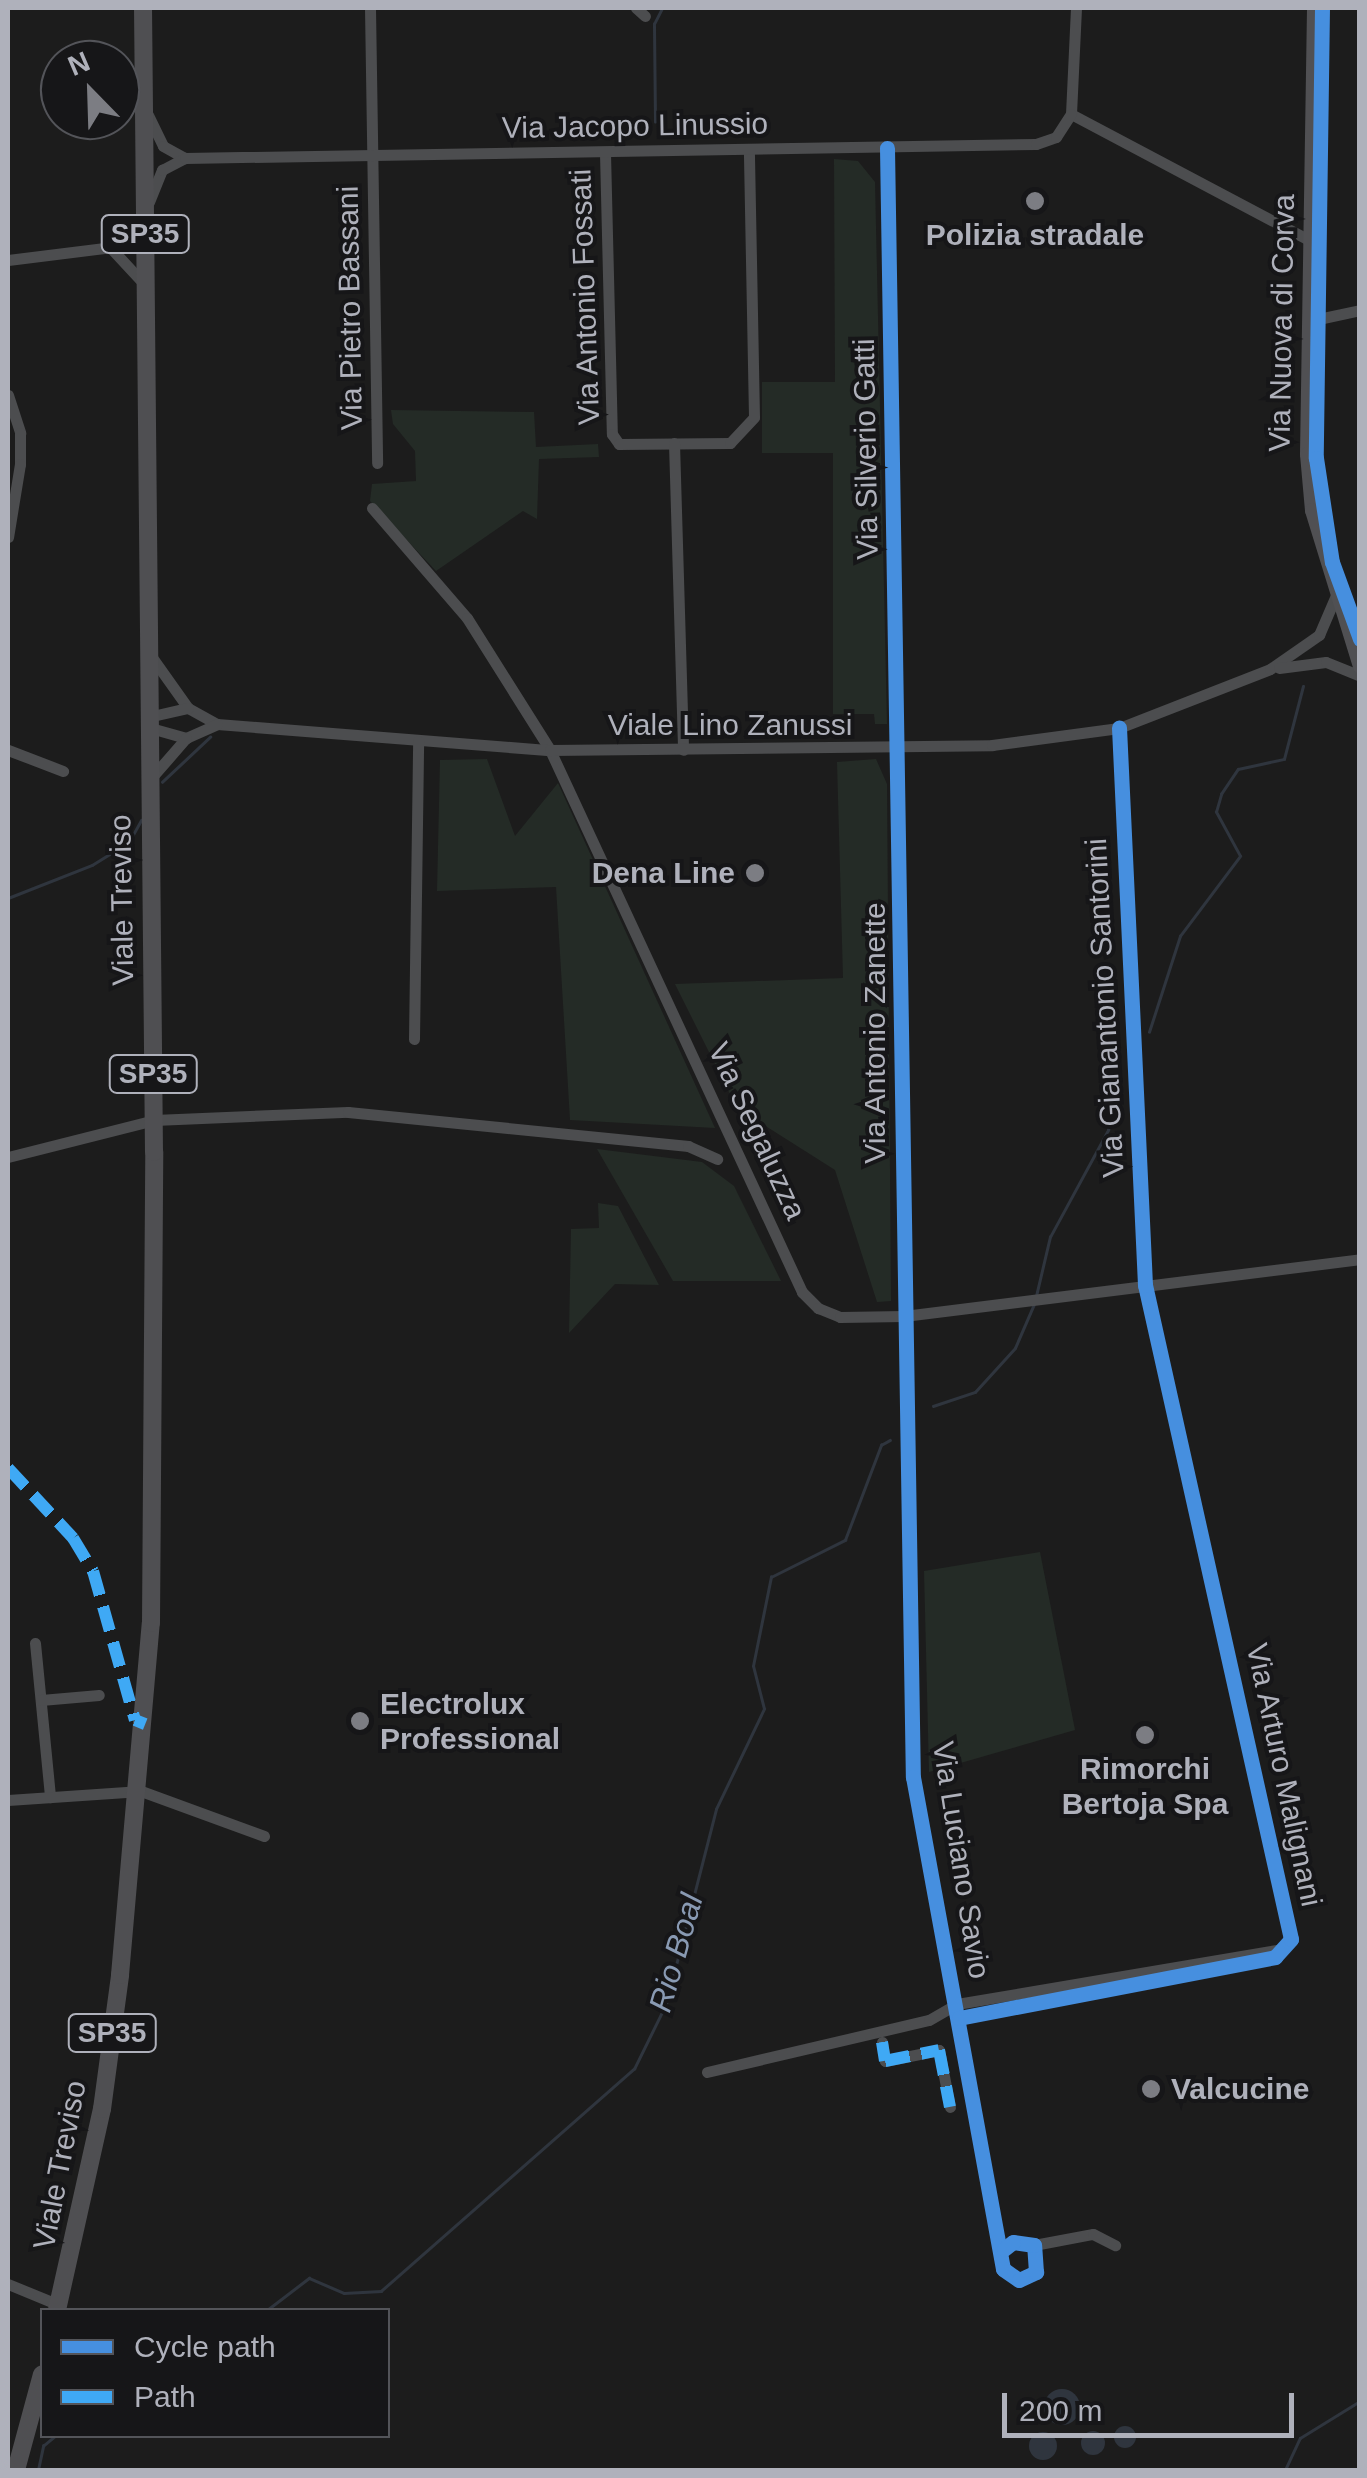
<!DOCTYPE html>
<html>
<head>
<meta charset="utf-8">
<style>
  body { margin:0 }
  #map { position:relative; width:1367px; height:2478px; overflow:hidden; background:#1c1c1c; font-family:Arial,sans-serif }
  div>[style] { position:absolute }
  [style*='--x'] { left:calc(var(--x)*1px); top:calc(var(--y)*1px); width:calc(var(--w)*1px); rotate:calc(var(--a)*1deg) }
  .green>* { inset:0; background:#242b26 }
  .water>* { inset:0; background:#2f353e }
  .round { border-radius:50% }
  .stream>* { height:2.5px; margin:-1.25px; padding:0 1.25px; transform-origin:1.25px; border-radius:1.25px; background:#2f353e }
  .street>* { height:11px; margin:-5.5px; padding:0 5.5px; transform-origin:5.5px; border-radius:5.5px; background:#4c4d4f }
  .secondary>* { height:15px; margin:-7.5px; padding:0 7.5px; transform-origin:7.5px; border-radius:7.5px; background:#505053 }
  .primary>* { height:18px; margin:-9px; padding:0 9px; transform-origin:9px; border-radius:9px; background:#4f4f52 }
  .quiet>* { height:12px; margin-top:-6px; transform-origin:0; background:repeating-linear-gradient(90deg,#3fa9f5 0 25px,transparent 0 37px) }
  .cycleway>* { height:15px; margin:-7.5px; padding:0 7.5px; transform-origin:7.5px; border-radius:7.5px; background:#468fdf }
  .dots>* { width:28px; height:28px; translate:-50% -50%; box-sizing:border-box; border:5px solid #161618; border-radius:50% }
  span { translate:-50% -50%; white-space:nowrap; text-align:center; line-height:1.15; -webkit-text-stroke:8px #161618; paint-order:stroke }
  .shield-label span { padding:2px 8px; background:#161618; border:2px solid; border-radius:8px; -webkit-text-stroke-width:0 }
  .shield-label { font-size:28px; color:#afb1bb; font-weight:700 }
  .street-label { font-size:30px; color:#afb1bb }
  .poi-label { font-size:30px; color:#afb1bb; font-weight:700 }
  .right { translate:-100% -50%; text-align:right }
  .left { translate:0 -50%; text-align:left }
  .water-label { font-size:32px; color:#899ab3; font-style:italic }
  .frame { position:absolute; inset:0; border:10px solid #afb1bb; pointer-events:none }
  .legend { position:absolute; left:40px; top:2308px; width:350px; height:130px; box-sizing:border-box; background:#161618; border:2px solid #535459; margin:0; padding:12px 18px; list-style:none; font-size:30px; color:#afb1bb }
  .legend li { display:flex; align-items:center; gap:20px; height:50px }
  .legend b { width:50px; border:2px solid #535459 }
  .north { position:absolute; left:40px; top:40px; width:100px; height:100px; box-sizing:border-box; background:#161618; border:2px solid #535459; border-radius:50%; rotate:337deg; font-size:28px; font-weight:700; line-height:40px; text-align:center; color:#afb1bb }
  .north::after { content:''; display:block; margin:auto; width:35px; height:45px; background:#7c7d83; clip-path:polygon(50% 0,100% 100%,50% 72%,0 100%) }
  .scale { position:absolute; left:1002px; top:2393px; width:292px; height:45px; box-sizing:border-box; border:5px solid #afb1bb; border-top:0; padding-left:12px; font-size:30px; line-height:35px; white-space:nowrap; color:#afb1bb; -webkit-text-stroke:8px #161618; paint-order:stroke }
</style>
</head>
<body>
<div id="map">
  <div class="green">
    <i style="clip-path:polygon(834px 159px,858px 161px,875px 182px,887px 724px,875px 724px,874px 714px,833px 714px,833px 453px,762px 453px,762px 382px,835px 382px)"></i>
    <i style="clip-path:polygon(391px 410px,534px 412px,536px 447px,598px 444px,599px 457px,539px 459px,537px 519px,523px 511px,436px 571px,370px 501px,372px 484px,416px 481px,415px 451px,393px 424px)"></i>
    <i style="clip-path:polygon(487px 759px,515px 836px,558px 783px,715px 1128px,570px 1120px,556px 887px,437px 891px,440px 760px)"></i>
    <i style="clip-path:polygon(876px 759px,887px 784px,891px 1301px,877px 1302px,835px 1170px,737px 1108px,675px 984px,843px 978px,837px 762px)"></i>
    <i style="clip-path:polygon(597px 1149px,702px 1162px,734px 1186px,781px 1281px,673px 1281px)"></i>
    <i style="clip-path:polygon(598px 1203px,618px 1206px,659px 1285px,615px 1284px,569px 1333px,571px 1229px,599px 1228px)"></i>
    <i style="clip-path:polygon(1040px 1552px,1075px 1730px,929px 1772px,924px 1571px)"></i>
  </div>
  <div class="water">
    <i class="round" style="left:1044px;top:2389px;width:36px;height:36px"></i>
    <i class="round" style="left:1114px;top:2426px;width:22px;height:22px"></i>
    <i class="round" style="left:1081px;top:2431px;width:24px;height:24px"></i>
    <i class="round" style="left:1029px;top:2432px;width:28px;height:28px"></i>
  </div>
  <div class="stream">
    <i style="--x:655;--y:122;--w:98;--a:-90.6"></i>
    <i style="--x:654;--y:24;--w:18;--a:-63"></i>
    <i style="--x:162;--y:782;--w:66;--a:-43.2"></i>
    <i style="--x:8;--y:898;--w:90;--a:-21.4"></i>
    <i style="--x:92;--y:865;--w:44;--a:-31.9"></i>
    <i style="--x:129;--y:842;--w:25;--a:-61"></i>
    <i style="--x:1149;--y:1032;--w:101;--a:-72.1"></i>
    <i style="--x:1180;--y:936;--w:100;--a:-53.1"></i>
    <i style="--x:1240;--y:856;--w:50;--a:-118.6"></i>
    <i style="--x:1216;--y:812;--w:19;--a:-74"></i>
    <i style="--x:1221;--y:794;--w:30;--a:-56"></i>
    <i style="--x:1238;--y:769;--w:47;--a:-12.3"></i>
    <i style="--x:1284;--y:759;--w:75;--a:-75.4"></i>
    <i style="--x:1036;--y:1296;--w:61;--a:-76.7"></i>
    <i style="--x:1050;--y:1237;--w:122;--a:-61.5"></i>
    <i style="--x:1108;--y:1130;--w:56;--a:-79.7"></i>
    <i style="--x:1118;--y:1075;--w:34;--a:-93"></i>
    <i style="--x:933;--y:1406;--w:44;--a:-18.4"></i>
    <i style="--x:975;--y:1392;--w:59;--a:-47.7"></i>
    <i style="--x:1015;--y:1348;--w:48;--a:-66.6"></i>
    <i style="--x:267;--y:2310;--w:53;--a:-37.3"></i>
    <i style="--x:309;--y:2278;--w:38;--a:23"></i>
    <i style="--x:344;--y:2293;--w:37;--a:-3"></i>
    <i style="--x:381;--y:2291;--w:337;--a:-41.3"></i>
    <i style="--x:634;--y:2069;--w:72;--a:-63.8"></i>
    <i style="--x:666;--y:2004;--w:201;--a:-75.6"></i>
    <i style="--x:716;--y:1809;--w:111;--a:-64.4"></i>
    <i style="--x:764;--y:1709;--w:44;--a:-104.3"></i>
    <i style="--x:753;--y:1666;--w:91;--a:-78.6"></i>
    <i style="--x:771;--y:1577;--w:83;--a:-26.6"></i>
    <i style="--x:845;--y:1540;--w:102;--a:-69.2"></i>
    <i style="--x:881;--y:1445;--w:10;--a:-29"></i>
    <i style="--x:38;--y:2470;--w:25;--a:-78"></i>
    <i style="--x:43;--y:2446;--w:16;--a:-40"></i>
    <i style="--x:1285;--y:2470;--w:35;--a:-65"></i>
    <i style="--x:1300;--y:2438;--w:70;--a:-31.7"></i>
  </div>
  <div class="street">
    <i style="--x:370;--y:8;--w:455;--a:89.1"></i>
    <i style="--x:636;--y:8;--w:12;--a:42"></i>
    <i style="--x:1071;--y:114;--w:269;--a:27.9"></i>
    <i style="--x:1071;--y:114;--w:106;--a:-87.3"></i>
    <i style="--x:148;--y:115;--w:34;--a:64"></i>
    <i style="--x:163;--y:146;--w:25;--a:29"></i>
    <i style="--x:887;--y:148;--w:1629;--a:89.09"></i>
    <i style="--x:913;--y:1777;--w:500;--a:79.63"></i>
    <i style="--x:1003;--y:2269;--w:19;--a:35"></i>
    <i style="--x:1019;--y:2280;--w:19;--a:-25"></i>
    <i style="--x:1036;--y:2272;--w:27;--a:-94"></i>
    <i style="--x:1034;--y:2245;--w:21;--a:-172"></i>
    <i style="--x:1013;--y:2242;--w:11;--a:142"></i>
    <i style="--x:605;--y:153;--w:281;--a:88.6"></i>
    <i style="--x:612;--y:434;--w:12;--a:55"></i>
    <i style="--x:619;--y:444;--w:111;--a:-0.5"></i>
    <i style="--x:730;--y:443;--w:35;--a:-47"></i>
    <i style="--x:754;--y:417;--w:267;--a:-91.1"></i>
    <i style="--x:149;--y:202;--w:35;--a:-68"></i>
    <i style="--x:162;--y:170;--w:26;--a:-28"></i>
    <i style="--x:185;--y:158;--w:851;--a:-0.94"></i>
    <i style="--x:1036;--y:144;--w:21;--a:-19"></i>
    <i style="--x:1056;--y:137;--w:27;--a:-57"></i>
    <i style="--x:108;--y:245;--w:54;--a:47.2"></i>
    <i style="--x:8;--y:260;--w:138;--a:-7.1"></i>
    <i style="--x:1309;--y:321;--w:52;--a:-12.2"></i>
    <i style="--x:8;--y:395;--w:40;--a:72"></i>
    <i style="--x:20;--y:433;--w:31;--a:90"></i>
    <i style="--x:20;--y:464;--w:74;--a:99.3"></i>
    <i style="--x:674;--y:443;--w:307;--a:88.3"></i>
    <i style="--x:372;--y:508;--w:145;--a:49.2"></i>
    <i style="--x:467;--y:618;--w:156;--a:57.8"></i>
    <i style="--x:550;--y:750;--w:598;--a:65.06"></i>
    <i style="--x:802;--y:1292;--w:23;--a:45"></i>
    <i style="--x:818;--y:1308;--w:24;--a:22"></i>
    <i style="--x:840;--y:1317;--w:64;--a:-0.9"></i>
    <i style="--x:904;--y:1316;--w:460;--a:-7.1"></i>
    <i style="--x:151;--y:656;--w:64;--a:54.6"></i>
    <i style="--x:188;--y:708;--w:33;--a:29"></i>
    <i style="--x:217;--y:724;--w:334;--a:4.5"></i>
    <i style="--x:550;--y:750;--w:442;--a:-0.6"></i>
    <i style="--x:992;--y:745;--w:128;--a:-7.6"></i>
    <i style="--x:1119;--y:728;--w:162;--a:-21.3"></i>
    <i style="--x:1270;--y:669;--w:60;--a:-34.8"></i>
    <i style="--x:1319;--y:635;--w:46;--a:-66.8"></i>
    <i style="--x:1279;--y:668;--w:47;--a:-7.3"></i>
    <i style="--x:1326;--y:662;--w:37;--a:22"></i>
    <i style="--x:148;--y:717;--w:41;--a:-12.7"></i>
    <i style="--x:147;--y:727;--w:41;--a:15.8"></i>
    <i style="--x:186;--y:738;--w:34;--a:-24"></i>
    <i style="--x:8;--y:750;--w:59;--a:20.9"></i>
    <i style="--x:153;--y:776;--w:50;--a:-49"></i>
    <i style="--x:414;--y:1039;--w:298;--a:-89.2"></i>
    <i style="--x:8;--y:1157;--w:151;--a:-14.2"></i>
    <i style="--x:154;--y:1120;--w:194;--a:-2.4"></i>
    <i style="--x:348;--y:1112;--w:342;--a:5.7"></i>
    <i style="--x:688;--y:1146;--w:32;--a:24"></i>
    <i style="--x:35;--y:1643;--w:155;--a:84.4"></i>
    <i style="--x:41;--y:1700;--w:58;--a:-4.9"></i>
    <i style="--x:8;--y:1800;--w:133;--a:-3.9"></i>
    <i style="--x:141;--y:1791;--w:131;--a:20.1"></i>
    <i style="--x:959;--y:2018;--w:322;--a:-10.9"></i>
    <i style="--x:1275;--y:1957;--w:24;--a:-48"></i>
    <i style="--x:1291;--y:1939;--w:670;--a:-102.58"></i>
    <i style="--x:1145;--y:1285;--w:558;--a:-92.67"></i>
    <i style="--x:882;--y:2042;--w:19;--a:81"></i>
    <i style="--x:885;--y:2061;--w:55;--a:-11.5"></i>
    <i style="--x:939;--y:2050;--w:58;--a:79.1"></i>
    <i style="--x:707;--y:2072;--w:228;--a:-13.2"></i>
    <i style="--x:929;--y:2020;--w:32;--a:-30"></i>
    <i style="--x:957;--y:2004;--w:331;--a:-9.6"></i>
    <i style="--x:1034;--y:2245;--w:60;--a:-10.6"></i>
    <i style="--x:1093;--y:2234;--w:25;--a:27"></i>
    <i style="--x:8;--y:2284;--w:55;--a:22.4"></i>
  </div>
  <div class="secondary">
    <i style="--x:1314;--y:8;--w:446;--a:90.9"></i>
    <i style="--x:1307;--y:454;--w:56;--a:84.9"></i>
    <i style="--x:1312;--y:510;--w:163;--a:72.9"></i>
  </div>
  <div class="primary">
    <i style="--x:57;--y:2310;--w:206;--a:-77.4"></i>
    <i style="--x:102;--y:2109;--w:135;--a:-82.3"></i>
    <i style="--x:120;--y:1975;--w:353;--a:-85"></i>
    <i style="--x:151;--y:1623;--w:471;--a:-89.6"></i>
    <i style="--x:154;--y:1152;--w:1144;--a:-90.55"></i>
    <i style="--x:16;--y:2470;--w:99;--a:-74.8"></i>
  </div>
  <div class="quiet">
    <i style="--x:8;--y:1468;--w:96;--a:47.1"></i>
    <i style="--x:73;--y:1538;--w:39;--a:59"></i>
    <i style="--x:93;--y:1571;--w:155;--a:74.3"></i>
    <i style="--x:135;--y:1720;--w:11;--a:22"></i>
    <i style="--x:882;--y:2042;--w:19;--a:81"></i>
    <i style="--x:885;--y:2061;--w:55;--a:-11.5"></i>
    <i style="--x:939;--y:2050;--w:58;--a:79.1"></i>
  </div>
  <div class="cycleway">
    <i style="--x:1322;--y:8;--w:450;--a:90.8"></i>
    <i style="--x:1316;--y:458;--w:105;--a:81.3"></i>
    <i style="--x:1332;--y:562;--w:82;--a:70"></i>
    <i style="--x:887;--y:148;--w:1629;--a:89.09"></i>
    <i style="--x:913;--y:1777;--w:500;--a:79.63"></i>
    <i style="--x:1003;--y:2269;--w:19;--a:35"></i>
    <i style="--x:1019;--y:2280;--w:19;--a:-25"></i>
    <i style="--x:1036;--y:2272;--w:27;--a:-94"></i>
    <i style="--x:1034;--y:2245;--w:21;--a:-172"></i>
    <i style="--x:1013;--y:2242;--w:11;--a:142"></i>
    <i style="--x:959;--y:2018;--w:322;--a:-10.9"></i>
    <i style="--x:1275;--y:1957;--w:24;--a:-48"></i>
    <i style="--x:1291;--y:1939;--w:670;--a:-102.58"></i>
    <i style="--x:1145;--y:1285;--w:558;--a:-92.67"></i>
  </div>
  <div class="dots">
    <i style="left:1035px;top:201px;background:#7c7d83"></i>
    <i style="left:755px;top:873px;background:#7c7d83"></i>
    <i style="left:360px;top:1721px;background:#7c7d83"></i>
    <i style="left:1145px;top:1735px;background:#7c7d83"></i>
    <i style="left:1151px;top:2089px;background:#7c7d83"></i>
  </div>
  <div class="shield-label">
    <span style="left:145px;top:234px">SP35</span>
    <span style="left:153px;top:1074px">SP35</span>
    <span style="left:112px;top:2033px">SP35</span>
  </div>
  <div class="street-label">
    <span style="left:635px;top:126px;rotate:-1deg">Via Jacopo Linussio</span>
    <span style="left:585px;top:297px;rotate:-92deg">Via Antonio Fossati</span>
    <span style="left:350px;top:308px;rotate:-91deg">Via Pietro Bassani</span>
    <span style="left:1282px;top:323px;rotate:-89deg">Via Nuova di Corva</span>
    <span style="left:866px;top:449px;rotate:-91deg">Via Silverio Gatti</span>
    <span style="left:730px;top:725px">Viale Lino Zanussi</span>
    <span style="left:122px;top:900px;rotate:-91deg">Viale Treviso</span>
    <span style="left:1105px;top:1008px;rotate:-93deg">Via Gianantonio Santorini</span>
    <span style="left:875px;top:1033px;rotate:-90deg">Via Antonio Zanette</span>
    <span style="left:757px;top:1131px;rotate:65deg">Via Segaluzza</span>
    <span style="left:1284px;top:1775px;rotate:78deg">Via Arturo Malignani</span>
    <span style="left:961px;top:1860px;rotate:81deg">Via Luciano Savio</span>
    <span style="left:60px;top:2165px;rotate:-79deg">Viale Treviso</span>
  </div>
  <div class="poi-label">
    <span style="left:1035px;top:235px">Polizia stradale</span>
    <span class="right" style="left:735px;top:873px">Dena Line</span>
    <span class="left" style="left:380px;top:1721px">Electrolux<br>Professional</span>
    <span style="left:1145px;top:1786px">Rimorchi<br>Bertoja Spa</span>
    <span class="left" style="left:1171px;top:2089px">Valcucine</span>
  </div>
  <div class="water-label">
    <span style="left:676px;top:1953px;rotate:-74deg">Rio Boal</span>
  </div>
  <div class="frame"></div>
  <ul class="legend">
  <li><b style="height:12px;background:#468fdf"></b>Cycle path</li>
  <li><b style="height:12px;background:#3fa9f5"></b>Path</li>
  </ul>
  <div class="north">N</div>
  <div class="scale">200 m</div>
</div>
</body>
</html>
